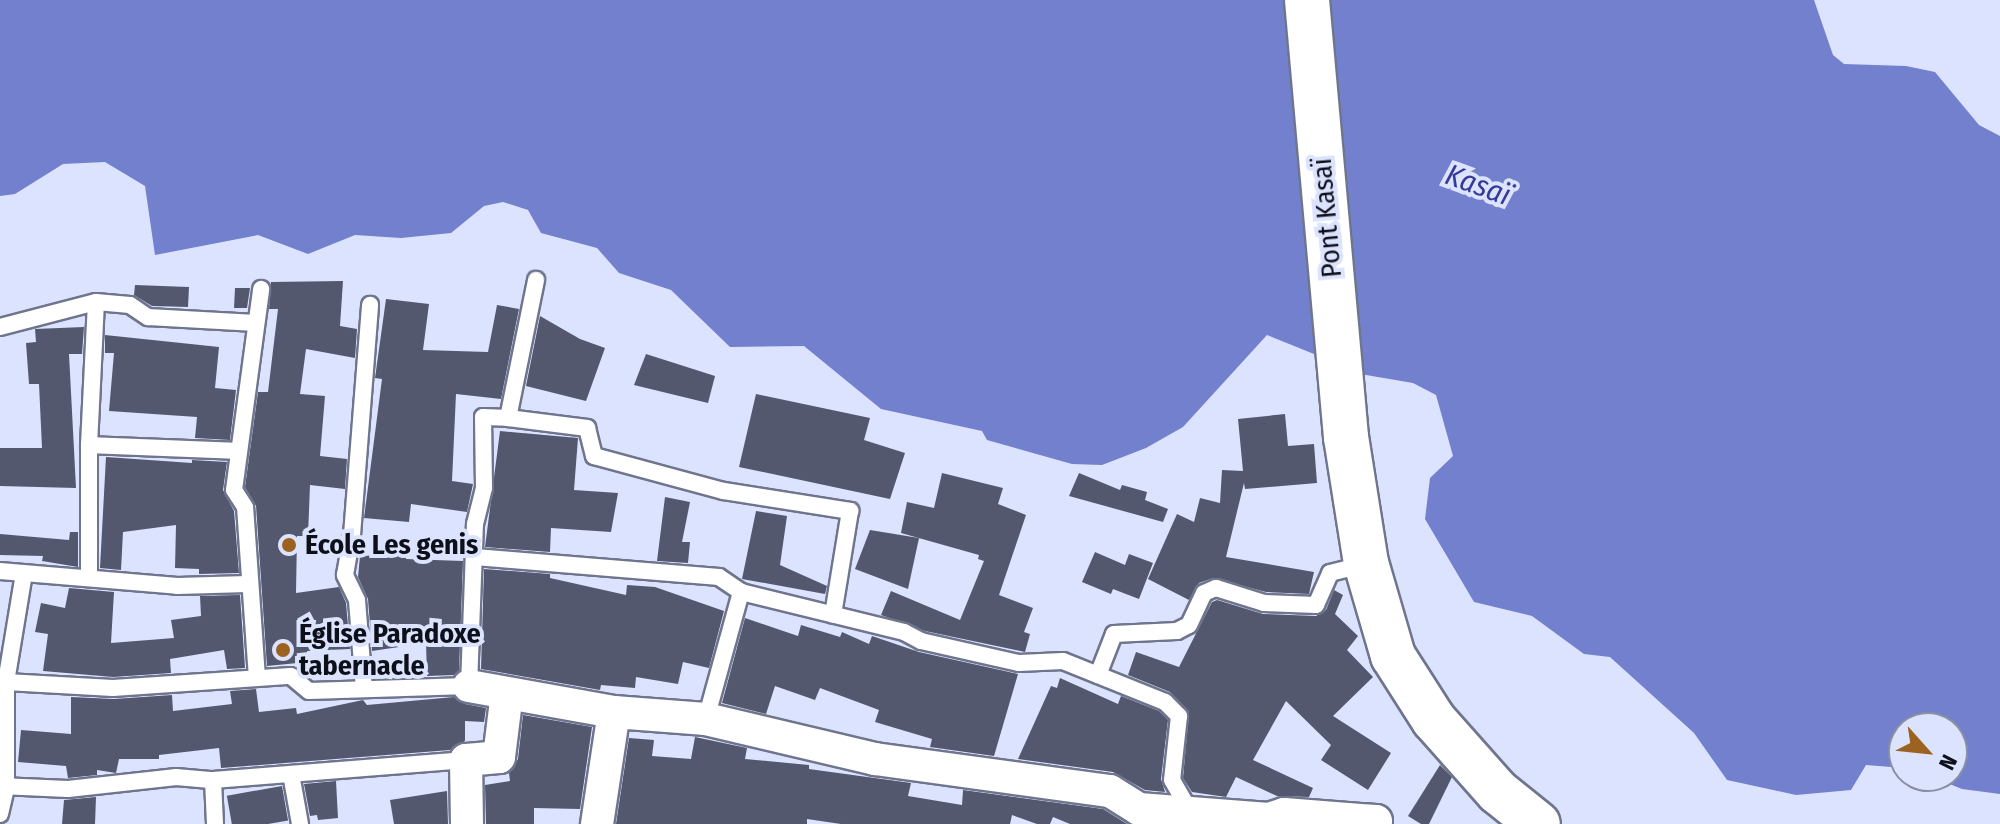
<!DOCTYPE html>
<html>
<head>
<meta charset="utf-8">
<style>
  body { margin:0 }
  #map { position:relative; width:2000px; height:824px; overflow:hidden; background:#dce3ff; font-family:"Fira Sans Condensed",sans-serif }
  div>[style] { position:absolute }
  [style*='--x'] { left:calc(var(--x)*1px); top:calc(var(--y)*1px); width:calc(var(--w)*1px); rotate:calc(var(--a)*1deg) }
  .water>* { inset:0; background:#7280cd }
  .building>* { inset:0; background:#53586f; transform-origin:0 0 }
  .roads { filter:drop-shadow(2px 0 #6f758d) drop-shadow(-2px 0 #6f758d) drop-shadow(0 2px #6f758d) drop-shadow(0 -2px #6f758d) }
  .service>* { height:16px; margin:-8px; padding:0 8px; transform-origin:8px; border-radius:8px; background:#fff }
  .minor>* { height:32px; margin:-16px; padding:0 16px; transform-origin:16px; border-radius:16px; background:#fff }
  .primary>* { height:44px; margin:-22px; padding:0 22px; transform-origin:22px; border-radius:22px; background:#fff }
  .dots>* { width:22px; height:22px; translate:-50% -50%; box-sizing:border-box; border:4px solid #dce3ff; border-radius:50% }
  span { translate:-50% -50%; white-space:nowrap; text-align:center; line-height:1.15; -webkit-text-stroke:8px #dce3ff; paint-order:stroke }
  .street-label { font-size:28px; color:#0e1019 }
  .poi-label { font-size:28px; color:#0e1019; font-weight:700 }
  .left { translate:0 -50%; text-align:left }
  .water-label { font-size:30px; color:#353a96; font-style:italic }
  .north { position:absolute; left:1888px; top:712px; width:80px; height:80px; box-sizing:border-box; background:#dce3ff; border:2px solid #8a8fa3; border-radius:50%; rotate:117deg; font-size:22px; font-weight:700; line-height:32px; text-align:center; color:#0e1019 }
  .north::after { content:''; display:block; margin:auto; width:28px; height:36px; background:#9b6220; clip-path:polygon(50% 0,100% 100%,50% 72%,0 100%) }
</style>
</head>
<body>
<div id="map">
  <div class="water">
    <i style="clip-path:polygon(0 0,1814px 0,1833px 55px,1844px 64px,1906px 66px,1935px 72px,1979px 125px,2000px 136px,2000px 794px,1962px 789px,1930px 776px,1952px 776px,1952px 728px,1904px 728px,1904px 768px,1866px 765px,1851px 790px,1796px 795px,1727px 780px,1694px 733px,1610px 657px,1584px 654px,1532px 616px,1474px 602px,1425px 519px,1430px 478px,1453px 456px,1436px 395px,1413px 383px,1366px 375px,1267px 335px,1183px 427px,1146px 448px,1102px 465px,1072px 464px,987px 440px,982px 431px,881px 409px,804px 346px,730px 347px,671px 290px,619px 273px,597px 248px,541px 233px,528px 210px,503px 202px,484px 206px,451px 233px,401px 238px,355px 235px,308px 254px,258px 235px,155px 255px,145px 186px,105px 162px,63px 164px,15px 194px,0 196px)"></i>
  </div>
  <div class="building">
    <i style="clip-path:polygon(343px 281px,340px 326px,357px 329px,355px 358px,306px 349px,300px 394px,325px 396px,320px 456px,347px 459px,345px 489px,310px 485px,308px 536px,297px 536px,296px 593px,339px 587px,346px 603px,350px 649px,307px 651px,308px 662px,267px 666px,256px 506px,245px 487px,258px 392px,268px 392px,278px 309px,269px 309px,271px 282px)"></i>
    <i style="clip-path:polygon(135px 285px,189px 287px,188px 307px,152px 306px,134px 295px)"></i>
    <i style="clip-path:polygon(235px 288px,250px 288px,247px 308px,234px 308px)"></i>
    <i style="clip-path:polygon(386px 299px,429px 304px,423px 350px,488px 352px,497px 305px,519px 309px,501px 399px,456px 394px,452px 481px,473px 484px,467px 512px,411px 504px,409px 522px,364px 518px,382px 379px,375px 378px)"></i>
    <i style="clip-path:polygon(540px 316px,580px 339px,605px 348px,586px 401px,526px 386px)"></i>
    <i style="clip-path:polygon(84px 327px,82px 354px,69px 354px,76px 488px,0 486px,0 448px,42px 448px,39px 384px,29px 384px,26px 343px,36px 342px,35px 329px)"></i>
    <i style="clip-path:polygon(105px 335px,219px 347px,215px 388px,236px 390px,230px 440px,195px 438px,197px 417px,109px 411px,114px 353px,105px 353px)"></i>
    <i style="clip-path:polygon(646px 354px,715px 376px,708px 403px,634px 385px)"></i>
    <i style="clip-path:polygon(756px 394px,870px 418px,864px 440px,905px 453px,890px 499px,739px 467px)"></i>
    <i style="clip-path:polygon(1285px 414px,1288px 446px,1314px 444px,1317px 483px,1245px 489px,1244px 483px,1226px 557px,1314px 572px,1309px 594px,1266px 592px,1213px 578px,1199px 583px,1189px 600px,1148px 579px,1177px 514px,1194px 522px,1200px 498px,1220px 503px,1222px 470px,1243px 471px,1238px 419px)"></i>
    <i style="clip-path:polygon(500px 431px,578px 438px,574px 490px,618px 493px,611px 532px,551px 528px,550px 552px,485px 547px)"></i>
    <i style="clip-path:polygon(106px 457px,192px 463px,192px 460px,227px 462px,223px 490px,234px 511px,239px 573px,199px 574px,199px 569px,175px 568px,176px 525px,123px 532px,121px 570px,100px 568px)"></i>
    <i style="clip-path:polygon(942px 473px,1003px 488px,998px 504px,1026px 515px,999px 595px,1033px 608px,1024px 632px,1030px 634px,1025px 652px,925px 631px,881px 615px,891px 591px,960px 620px,984px 561px,978px 559px,979px 555px,901px 533px,907px 502px,934px 508px)"></i>
    <i style="clip-path:polygon(1079px 473px,1120px 490px,1122px 485px,1147px 492px,1145px 500px,1168px 509px,1163px 522px,1069px 496px)"></i>
    <i style="clip-path:polygon(665px 497px,690px 502px,682px 542px,690px 542px,688px 563px,657px 561px)"></i>
    <i style="clip-path:polygon(756px 511px,787px 516px,780px 565px,827px 586px,825px 594px,742px 579px)"></i>
    <i style="clip-path:polygon(870px 530px,919px 538px,908px 589px,855px 569px)"></i>
    <i style="clip-path:polygon(70px 532px,78px 532px,78px 567px,42px 561px,43px 556px,0 555px,0 534px,69px 540px)"></i>
    <i style="clip-path:polygon(1095px 552px,1125px 565px,1129px 554px,1153px 563px,1139px 599px,1113px 589px,1111px 594px,1082px 582px)"></i>
    <i style="clip-path:polygon(406px 554px,406px 559px,463px 561px,459px 671px,454px 675px,427px 676px,426px 643px,372px 651px,368px 599px,358px 577px,360px 556px)"></i>
    <i style="clip-path:polygon(484px 569px,550px 574px,550px 578px,626px 595px,627px 585px,655px 587px,724px 611px,709px 668px,683px 662px,678px 684px,636px 677px,635px 688px,601px 685px,600px 690px,481px 669px)"></i>
    <i style="clip-path:polygon(69px 588px,114px 592px,111px 643px,174px 638px,171px 620px,201px 616px,200px 596px,240px 595px,245px 668px,227px 669px,224px 650px,170px 659px,171px 673px,113px 677px,43px 671px,48px 634px,35px 632px,41px 603px,65px 608px)"></i>
    <i style="clip-path:polygon(1334px 590px,1343px 595px,1335px 614px,1358px 636px,1347px 650px,1373px 677px,1333px 716px,1391px 753px,1368px 790px,1321px 760px,1331px 745px,1286px 701px,1253px 760px,1313px 788px,1309px 797px,1277px 796px,1236px 777px,1226px 797px,1192px 792px,1183px 778px,1189px 712px,1170px 692px,1128px 675px,1136px 652px,1179px 667px,1212px 602px,1217px 600px,1263px 614px,1316px 616px,1326px 610px)"></i>
    <i style="clip-path:polygon(745px 618px,798px 636px,801px 625px,840px 637px,842px 632px,869px 644px,872px 636px,919px 652px,1018px 674px,994px 756px,930px 747px,932px 739px,875px 722px,879px 710px,820px 688px,815px 700px,775px 686px,766px 714px,722px 703px)"></i>
    <i style="clip-path:polygon(1060px 678px,1118px 704px,1121px 696px,1159px 711px,1168px 720px,1161px 779px,1165px 792px,1145px 790px,1113px 772px,1018px 759px,1051px 686px,1057px 688px)"></i>
    <i style="clip-path:polygon(256px 689px,259px 712px,296px 708px,297px 714px,363px 700px,367px 705px,454px 697px,465px 704px,486px 708px,484px 722px,465px 721px,465px 741px,450px 750px,221px 768px,219px 748px,159px 755px,159px 759px,119px 759px,116px 773px,97px 770px,97px 775px,68px 778px,66px 766px,18px 762px,21px 730px,71px 734px,71px 697px,114px 699px,172px 695px,173px 711px,232px 704px,230px 691px)"></i>
    <i style="clip-path:polygon(523px 715px,592px 727px,580px 809px,534px 808px,534px 824px,486px 824px,485px 785px,510px 781px,509px 773px,518px 759px)"></i>
    <i style="clip-path:polygon(695px 737px,747px 748px,745px 759px,809px 765px,809px 769px,911px 783px,908px 796px,962px 805px,963px 790px,1103px 809px,1127px 824px,1070px 824px,1053px 817px,1050px 824px,1037px 824px,1012px 815px,1010px 824px,841px 824px,807px 819px,807px 824px,616px 824px,629px 738px,654px 740px,652px 756px,691px 759px)"></i>
    <i style="clip-path:polygon(1440px 765px,1452px 777px,1429px 824px,1421px 824px,1408px 816px)"></i>
    <i style="clip-path:polygon(336px 781px,338px 818px,318px 820px,317px 815px,310px 816px,304px 784px)"></i>
    <i style="left:282px;top:786px;width:35px;height:56px;rotate:80deg"></i>
    <i style="clip-path:polygon(447px 791px,448px 824px,394px 824px,390px 800px)"></i>
    <i style="clip-path:polygon(96px 797px,95px 824px,62px 824px,64px 800px)"></i>
  </div>
  <div class="roads">
    <div class="service">
      <i style="--x:0;--y:327;--w:99;--a:-14.6"></i>
      <i style="--x:96;--y:302;--w:34;--a:5"></i>
      <i style="--x:130;--y:305;--w:22;--a:34"></i>
      <i style="--x:148;--y:317;--w:108;--a:3.2"></i>
      <i style="--x:508;--y:418;--w:80;--a:7.2"></i>
      <i style="--x:587;--y:428;--w:29;--a:76"></i>
      <i style="--x:594;--y:456;--w:135;--a:15.1"></i>
      <i style="--x:724;--y:491;--w:128;--a:9"></i>
      <i style="--x:850;--y:511;--w:105;--a:99.3"></i>
      <i style="--x:89;--y:445;--w:150;--a:2.3"></i>
      <i style="--x:475;--y:557;--w:245;--a:4.7"></i>
      <i style="--x:719;--y:577;--w:27;--a:34"></i>
      <i style="--x:741;--y:592;--w:168;--a:13.8"></i>
      <i style="--x:904;--y:632;--w:19;--a:28"></i>
      <i style="--x:921;--y:641;--w:100;--a:12.7"></i>
      <i style="--x:1019;--y:663;--w:44;--a:-2.6"></i>
      <i style="--x:1063;--y:661;--w:110;--a:21.9"></i>
      <i style="--x:1165;--y:702;--w:20;--a:45"></i>
      <i style="--x:1179;--y:716;--w:64;--a:96.2"></i>
      <i style="--x:1172;--y:780;--w:38;--a:60"></i>
      <i style="--x:0;--y:571;--w:178;--a:4.8"></i>
      <i style="--x:177;--y:586;--w:71;--a:-1.6"></i>
      <i style="--x:89;--y:578;--w:133;--a:-90"></i>
      <i style="--x:89;--y:445;--w:143;--a:-87.2"></i>
      <i style="--x:1098;--y:675;--w:44;--a:-68.7"></i>
      <i style="--x:1114;--y:634;--w:63;--a:-2.7"></i>
      <i style="--x:1177;--y:631;--w:13;--a:-27"></i>
      <i style="--x:1189;--y:625;--w:35;--a:-65"></i>
      <i style="--x:1204;--y:593;--w:13;--a:-23"></i>
      <i style="--x:1216;--y:588;--w:50;--a:17.4"></i>
      <i style="--x:1264;--y:603;--w:52;--a:2.2"></i>
      <i style="--x:1316;--y:605;--w:35;--a:-66"></i>
      <i style="--x:1330;--y:573;--w:36;--a:-14"></i>
      <i style="--x:257;--y:678;--w:171;--a:-94"></i>
      <i style="--x:245;--y:507;--w:20;--a:-123"></i>
      <i style="--x:234;--y:490;--w:203;--a:-82.3"></i>
      <i style="--x:6;--y:682;--w:107;--a:3.2"></i>
      <i style="--x:113;--y:688;--w:178;--a:-3.9"></i>
      <i style="--x:291;--y:676;--w:23;--a:40"></i>
      <i style="--x:309;--y:691;--w:160;--a:-1.8"></i>
      <i style="--x:469;--y:686;--w:162;--a:-87.9"></i>
      <i style="--x:475;--y:524;--w:37;--a:-76"></i>
      <i style="--x:484;--y:488;--w:71;--a:-90.8"></i>
      <i style="--x:483;--y:417;--w:25;--a:2"></i>
      <i style="--x:508;--y:418;--w:141;--a:-78.5"></i>
      <i style="--x:364;--y:689;--w:89;--a:-94.5"></i>
      <i style="--x:357;--y:600;--w:28;--a:-116"></i>
      <i style="--x:345;--y:575;--w:41;--a:-80.1"></i>
      <i style="--x:352;--y:535;--w:231;--a:-85.5"></i>
      <i style="--x:706;--y:719;--w:132;--a:-74.6"></i>
      <i style="--x:291;--y:774;--w:51;--a:79.8"></i>
      <i style="--x:213;--y:780;--w:44;--a:87.4"></i>
      <i style="--x:0;--y:786;--w:68;--a:2.5"></i>
      <i style="--x:68;--y:789;--w:109;--a:-6.3"></i>
      <i style="--x:176;--y:777;--w:37;--a:5"></i>
      <i style="--x:213;--y:780;--w:254;--a:-4.5"></i>
      <i style="--x:0;--y:814;--w:28;--a:-77"></i>
      <i style="--x:6;--y:787;--w:105;--a:-90"></i>
      <i style="--x:6;--y:682;--w:110;--a:-80.6"></i>
    </div>
    <div class="minor">
      <i style="--x:469;--y:686;--w:147;--a:10.2"></i>
      <i style="--x:614;--y:712;--w:92;--a:4.4"></i>
      <i style="--x:706;--y:719;--w:174;--a:13.3"></i>
      <i style="--x:875;--y:759;--w:237;--a:7.8"></i>
      <i style="--x:1110;--y:791;--w:34;--a:32"></i>
      <i style="--x:1139;--y:809;--w:130;--a:4.4"></i>
      <i style="--x:467;--y:824;--w:64;--a:-90.9"></i>
      <i style="--x:466;--y:760;--w:33;--a:-5"></i>
      <i style="--x:499;--y:757;--w:64;--a:-82.9"></i>
      <i style="--x:597;--y:824;--w:113;--a:-81.4"></i>
      <i style="--x:1268;--y:824;--w:5;--a:-79"></i>
      <i style="--x:1269;--y:819;--w:16;--a:-18"></i>
      <i style="--x:1284;--y:814;--w:92;--a:4.4"></i>
      <i style="--x:1376;--y:821;--w:3;--a:108"></i>
    </div>
    <div class="primary">
      <i style="--x:1307;--y:0;--w:439;--a:84.9"></i>
      <i style="--x:1346;--y:437;--w:128;--a:81"></i>
      <i style="--x:1366;--y:563;--w:97;--a:73.8"></i>
      <i style="--x:1393;--y:656;--w:76;--a:57.4"></i>
      <i style="--x:1434;--y:720;--w:96;--a:48.4"></i>
      <i style="--x:1498;--y:792;--w:51;--a:38.7"></i>
    </div>
  </div>
  <div class="dots">
    <i style="left:289px;top:545px;background:#9b6220"></i>
    <i style="left:283px;top:650px;background:#9b6220"></i>
  </div>
  <div class="street-label">
    <span style="left:1327px;top:218px;rotate:-95deg">Pont Kasaï</span>
  </div>
  <div class="poi-label">
    <span class="left" style="left:305px;top:545px">École Les genis</span>
    <span class="left" style="left:299px;top:650px">Église Paradoxe<br>tabernacle</span>
  </div>
  <div class="water-label">
    <span style="left:1478px;top:185px;rotate:20deg">Kasaï</span>
  </div>
  <div class="north">N</div>
</div>
</body>
</html>
